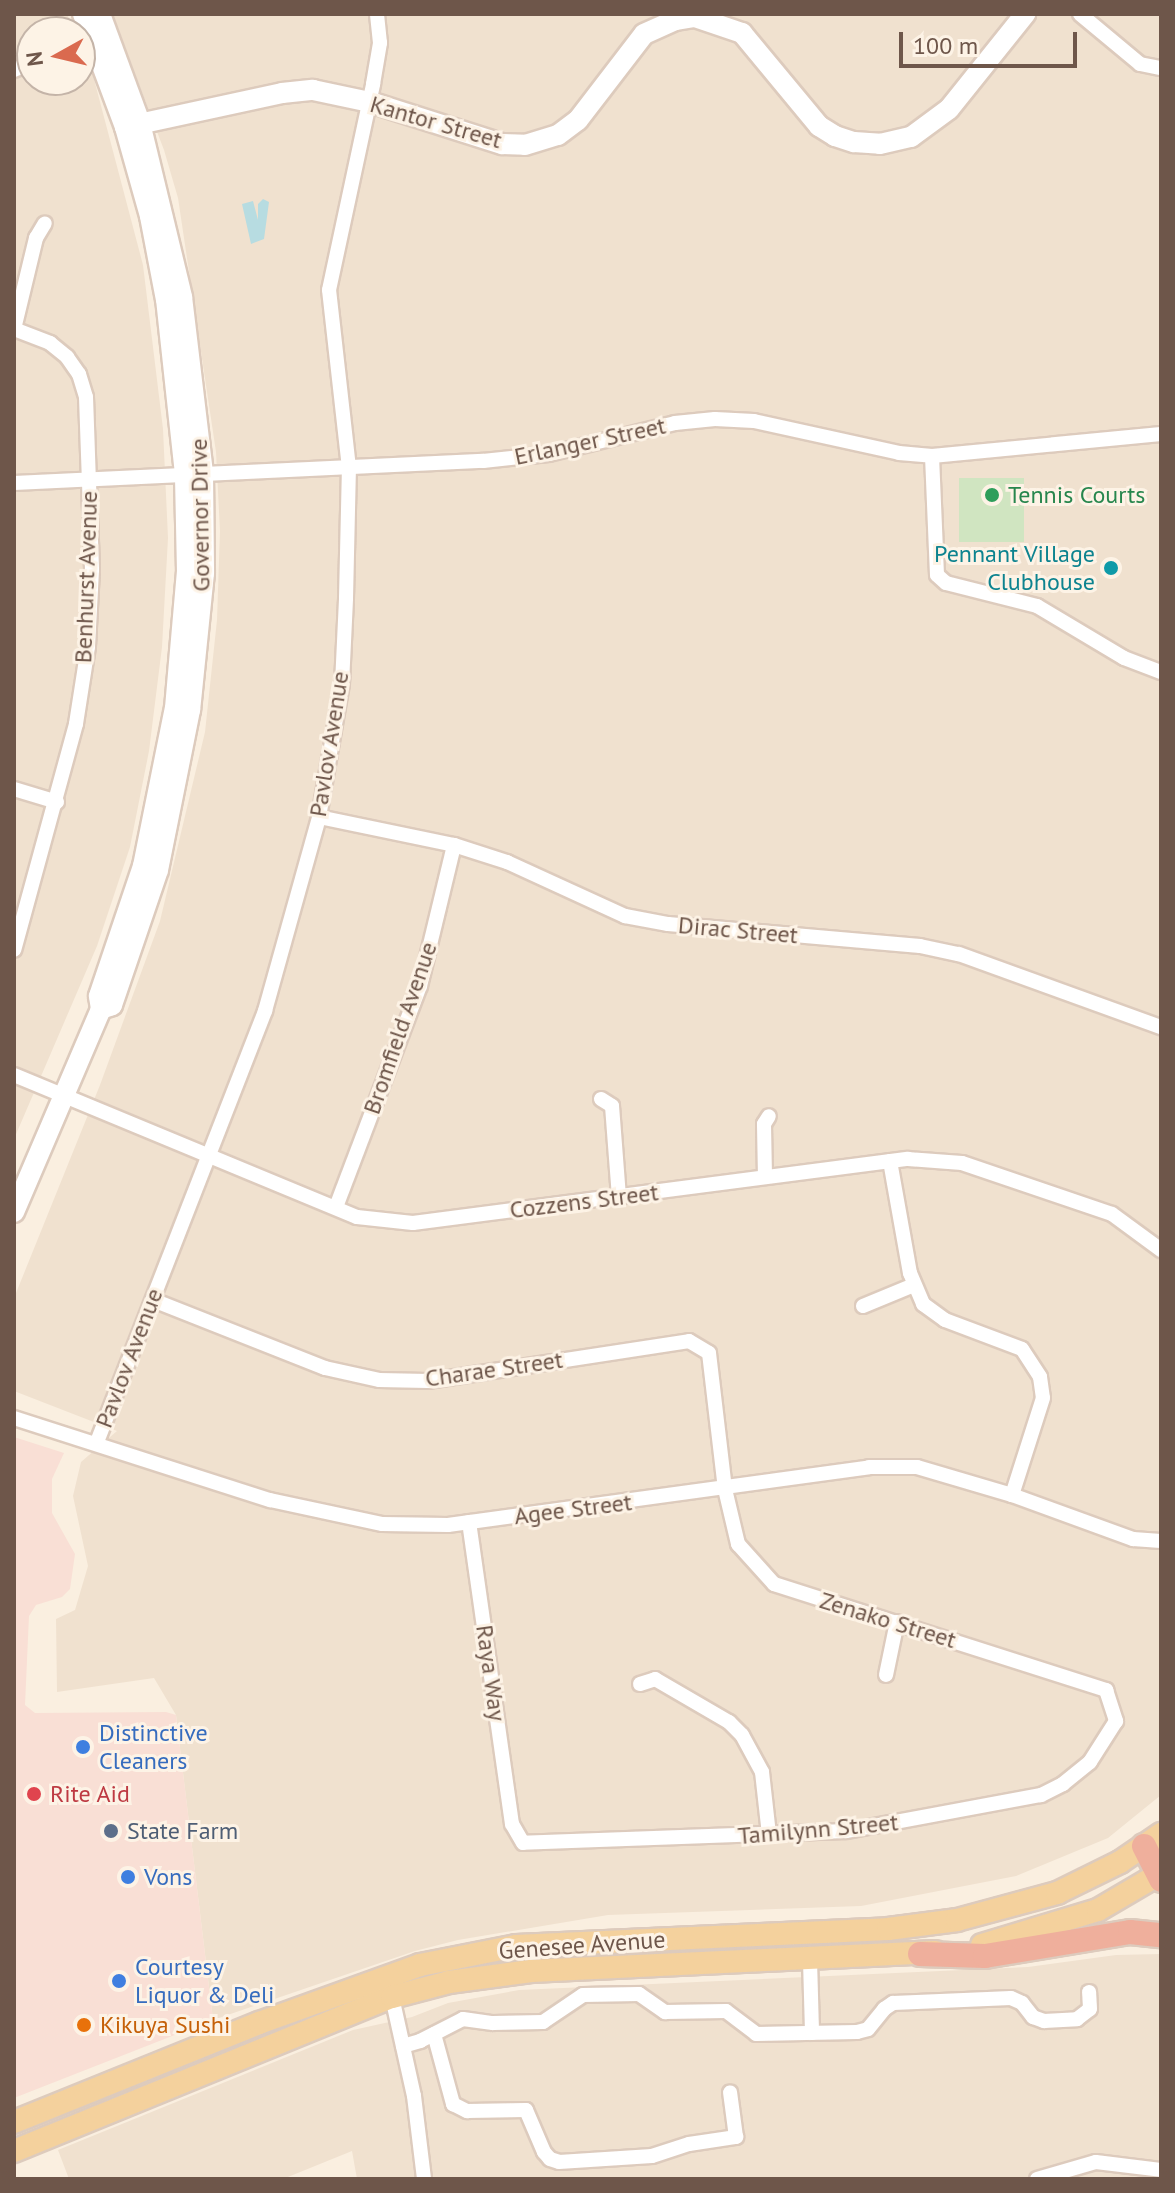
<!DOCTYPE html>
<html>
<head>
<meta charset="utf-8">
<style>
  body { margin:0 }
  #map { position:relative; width:1175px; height:2193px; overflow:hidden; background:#faefe0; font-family:"PT Sans",sans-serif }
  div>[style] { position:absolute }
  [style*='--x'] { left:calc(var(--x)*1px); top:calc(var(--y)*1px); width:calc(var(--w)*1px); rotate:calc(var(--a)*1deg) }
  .residential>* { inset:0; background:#f0e1cf }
  .commercial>* { inset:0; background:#f9dfd5 }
  .green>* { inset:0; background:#d0e5c1; transform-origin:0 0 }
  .water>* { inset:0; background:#b7dce1 }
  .roads { filter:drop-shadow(2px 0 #ddcbbd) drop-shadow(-2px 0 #ddcbbd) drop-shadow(0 2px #ddcbbd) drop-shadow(0 -2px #ddcbbd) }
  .street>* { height:14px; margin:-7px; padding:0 7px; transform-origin:7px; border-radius:7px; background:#fff }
  .secondary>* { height:20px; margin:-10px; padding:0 10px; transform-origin:10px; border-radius:10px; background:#fff }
  .primary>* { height:22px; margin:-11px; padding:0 11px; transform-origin:11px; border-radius:11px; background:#f4d19d }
  .highway>* { height:24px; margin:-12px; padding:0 12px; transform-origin:12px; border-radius:12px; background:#efaf9c }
  .dots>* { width:22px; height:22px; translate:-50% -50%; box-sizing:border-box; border:4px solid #fdf3e6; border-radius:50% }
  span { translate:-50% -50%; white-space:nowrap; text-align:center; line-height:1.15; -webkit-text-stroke:6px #fdf3e6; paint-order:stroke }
  .street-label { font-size:24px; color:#6e564a }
  .leisure-label { font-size:24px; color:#27864d }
  .left { translate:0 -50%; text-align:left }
  .culture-label { font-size:24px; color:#0d838f }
  .right { translate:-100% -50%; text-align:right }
  .shop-label { font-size:24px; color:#366cbe }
  .health-label { font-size:24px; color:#be3a42 }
  .service-label { font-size:24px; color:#4e5e75 }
  .food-label { font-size:24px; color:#c56008 }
  .frame { position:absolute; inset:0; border:16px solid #6e564a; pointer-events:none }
  .north { position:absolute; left:16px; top:16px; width:80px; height:80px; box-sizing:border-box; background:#fdf3e6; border:2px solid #c4b4a8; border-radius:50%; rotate:262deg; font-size:22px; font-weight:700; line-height:32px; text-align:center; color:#6e564a }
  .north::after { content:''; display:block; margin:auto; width:28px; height:36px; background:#da6a4f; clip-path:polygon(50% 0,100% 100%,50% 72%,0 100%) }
  .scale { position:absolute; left:899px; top:32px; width:178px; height:36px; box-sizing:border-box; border:4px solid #6e564a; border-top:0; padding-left:10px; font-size:24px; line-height:28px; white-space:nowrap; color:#6e564a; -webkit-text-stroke:6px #fdf3e6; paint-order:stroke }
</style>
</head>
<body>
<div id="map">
  <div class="residential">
    <i style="clip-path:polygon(14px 14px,67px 14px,75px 32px,32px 32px,32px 80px,80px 80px,80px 43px,90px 64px,143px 265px,163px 429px,168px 538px,162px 647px,149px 751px,130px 847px,97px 946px,14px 1139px)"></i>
    <i style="clip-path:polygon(112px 14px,1161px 14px,1161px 1795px,1108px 1838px,1016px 1876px,861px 1906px,608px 1915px,458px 1940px,415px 1951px,213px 2020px,176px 1715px,154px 1678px,57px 1692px,56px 1619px,75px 1610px,88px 1566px,73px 1496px,81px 1462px,117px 1431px,14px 1391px,14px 1298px,100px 1085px,160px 921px,205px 732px,217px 620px,220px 531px,216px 452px,178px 198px,164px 150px)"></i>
    <i style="clip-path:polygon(1161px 1954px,1161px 2179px,357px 2179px,352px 2151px,283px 2179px,69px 2179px,58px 2150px,353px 2030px,412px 2017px,448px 2003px,519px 1990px,1028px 1967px,1116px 1955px)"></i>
  </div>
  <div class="commercial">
    <i style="clip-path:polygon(14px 1437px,64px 1453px,52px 1479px,52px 1513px,75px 1554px,70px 1589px,62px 1597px,36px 1605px,29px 1616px,25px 1705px,35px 1713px,166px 1712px,176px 1715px,213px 2020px,14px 2098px)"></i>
  </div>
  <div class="green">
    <i style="left:959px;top:478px;width:65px;height:64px"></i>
  </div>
  <div class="water">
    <i style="clip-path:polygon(263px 199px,269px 202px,264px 239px,251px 244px,242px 204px,253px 201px,258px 220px,258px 204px)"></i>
  </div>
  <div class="roads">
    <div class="street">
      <i style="--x:1080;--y:14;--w:78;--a:39.8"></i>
      <i style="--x:1140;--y:64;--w:21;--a:11"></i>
      <i style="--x:14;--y:70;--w:20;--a:-24"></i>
      <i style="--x:14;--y:329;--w:39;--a:21"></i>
      <i style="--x:50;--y:343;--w:22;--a:39"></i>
      <i style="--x:67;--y:357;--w:21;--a:55"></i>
      <i style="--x:79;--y:374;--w:24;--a:73"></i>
      <i style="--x:86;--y:397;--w:173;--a:88"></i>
      <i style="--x:92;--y:570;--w:77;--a:93"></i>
      <i style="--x:88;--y:647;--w:78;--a:98.9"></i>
      <i style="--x:76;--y:724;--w:234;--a:105.3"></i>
      <i style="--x:14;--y:329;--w:94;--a:-76.4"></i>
      <i style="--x:36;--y:238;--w:17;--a:-59"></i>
      <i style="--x:932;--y:456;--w:119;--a:87.6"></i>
      <i style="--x:937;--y:575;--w:12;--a:42"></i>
      <i style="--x:946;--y:583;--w:94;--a:14.2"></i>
      <i style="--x:1037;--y:606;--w:101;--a:30.9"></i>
      <i style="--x:1124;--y:658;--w:40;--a:21"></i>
      <i style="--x:14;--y:483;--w:470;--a:-2.7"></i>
      <i style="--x:483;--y:461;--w:66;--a:-6.1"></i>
      <i style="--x:549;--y:454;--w:130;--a:-13.8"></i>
      <i style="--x:675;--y:423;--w:40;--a:-5.7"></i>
      <i style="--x:715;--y:419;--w:39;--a:3"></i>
      <i style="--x:754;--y:421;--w:148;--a:12.4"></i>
      <i style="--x:899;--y:453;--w:33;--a:5"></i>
      <i style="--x:932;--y:456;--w:230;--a:-5.5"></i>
      <i style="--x:14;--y:789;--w:45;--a:16.8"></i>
      <i style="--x:319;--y:817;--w:138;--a:11.7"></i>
      <i style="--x:454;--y:845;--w:56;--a:17.8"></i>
      <i style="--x:507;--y:862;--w:130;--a:24.6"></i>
      <i style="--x:625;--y:916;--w:44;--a:10.5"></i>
      <i style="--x:668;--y:924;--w:253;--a:5"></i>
      <i style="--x:920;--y:946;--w:40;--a:12"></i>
      <i style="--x:959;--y:954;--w:215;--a:19.9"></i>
      <i style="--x:14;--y:1075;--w:371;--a:22.5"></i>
      <i style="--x:357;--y:1217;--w:56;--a:6.1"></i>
      <i style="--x:413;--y:1223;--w:499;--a:-7.4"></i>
      <i style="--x:908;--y:1159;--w:54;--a:4.2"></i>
      <i style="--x:962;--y:1163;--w:158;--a:18.8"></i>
      <i style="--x:1112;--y:1214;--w:61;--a:36.3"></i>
      <i style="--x:601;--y:1099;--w:13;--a:32"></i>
      <i style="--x:612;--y:1106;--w:91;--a:85.6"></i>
      <i style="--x:890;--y:1161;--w:114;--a:79.9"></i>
      <i style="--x:910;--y:1273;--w:34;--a:67"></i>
      <i style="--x:923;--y:1304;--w:27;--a:36"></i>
      <i style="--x:945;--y:1320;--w:82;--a:20.6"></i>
      <i style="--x:1022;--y:1349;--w:33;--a:57"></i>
      <i style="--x:1040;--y:1377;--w:21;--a:82"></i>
      <i style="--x:1043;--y:1398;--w:102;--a:107.7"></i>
      <i style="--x:765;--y:1177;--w:53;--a:-91.1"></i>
      <i style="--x:764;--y:1124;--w:9;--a:-58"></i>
      <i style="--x:336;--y:1207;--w:236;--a:-69.2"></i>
      <i style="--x:420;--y:986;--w:145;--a:-76.4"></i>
      <i style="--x:153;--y:1300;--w:185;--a:21.6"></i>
      <i style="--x:325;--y:1368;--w:55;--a:12.5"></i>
      <i style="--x:379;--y:1380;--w:49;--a:1.2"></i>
      <i style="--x:428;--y:1381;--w:264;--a:-8.7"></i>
      <i style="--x:689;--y:1341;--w:23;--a:31"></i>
      <i style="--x:709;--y:1353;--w:137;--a:83.3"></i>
      <i style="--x:725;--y:1489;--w:57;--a:76.7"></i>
      <i style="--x:738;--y:1544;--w:54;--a:48"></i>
      <i style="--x:774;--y:1584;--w:349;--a:17.7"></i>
      <i style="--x:1106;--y:1690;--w:33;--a:72"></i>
      <i style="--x:1116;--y:1721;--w:49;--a:122.4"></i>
      <i style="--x:1090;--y:1762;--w:35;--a:141"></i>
      <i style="--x:1063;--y:1784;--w:25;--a:153"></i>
      <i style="--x:1041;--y:1795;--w:198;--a:169.5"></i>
      <i style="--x:846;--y:1831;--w:323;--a:177.9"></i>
      <i style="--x:523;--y:1843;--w:22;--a:-120"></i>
      <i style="--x:512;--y:1824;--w:305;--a:-98.1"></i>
      <i style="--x:863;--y:1306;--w:55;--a:-22.4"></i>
      <i style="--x:14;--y:1418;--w:269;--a:17.8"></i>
      <i style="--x:270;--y:1500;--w:115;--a:12.1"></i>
      <i style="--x:382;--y:1524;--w:66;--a:0.9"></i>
      <i style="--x:448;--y:1525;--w:425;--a:-7.8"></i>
      <i style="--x:869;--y:1467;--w:48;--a:0"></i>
      <i style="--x:917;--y:1467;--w:99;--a:16.4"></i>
      <i style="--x:1012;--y:1495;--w:129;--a:20"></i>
      <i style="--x:1133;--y:1539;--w:28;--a:4"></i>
      <i style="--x:97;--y:1442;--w:463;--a:-68.7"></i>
      <i style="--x:265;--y:1011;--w:201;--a:-74.4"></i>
      <i style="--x:319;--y:817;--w:135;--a:-80.2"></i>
      <i style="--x:342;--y:684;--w:86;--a:-87.3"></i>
      <i style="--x:346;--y:598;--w:130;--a:-88.7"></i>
      <i style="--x:349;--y:468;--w:179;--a:-96.4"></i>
      <i style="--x:329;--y:290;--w:211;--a:-77.9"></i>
      <i style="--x:373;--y:84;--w:42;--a:-80.3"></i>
      <i style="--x:380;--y:43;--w:29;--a:-96"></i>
      <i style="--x:886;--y:1675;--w:54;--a:-78.3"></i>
      <i style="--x:640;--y:1684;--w:16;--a:-18"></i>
      <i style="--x:655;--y:1679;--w:86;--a:30.2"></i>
      <i style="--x:729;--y:1722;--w:18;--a:45"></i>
      <i style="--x:742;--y:1735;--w:42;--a:61.6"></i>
      <i style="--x:762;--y:1772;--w:62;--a:83.6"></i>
      <i style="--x:810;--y:1960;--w:73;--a:88.4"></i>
      <i style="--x:392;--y:1997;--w:101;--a:77.5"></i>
      <i style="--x:414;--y:2096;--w:84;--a:83.1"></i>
      <i style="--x:434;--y:2034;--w:73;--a:74.8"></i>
      <i style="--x:453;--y:2104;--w:16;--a:27"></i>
      <i style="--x:467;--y:2111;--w:59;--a:-1"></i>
      <i style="--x:526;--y:2110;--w:46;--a:66.8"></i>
      <i style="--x:544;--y:2152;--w:9;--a:49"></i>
      <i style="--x:550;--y:2159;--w:9;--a:18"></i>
      <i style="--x:559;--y:2162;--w:93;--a:-3.7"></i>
      <i style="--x:652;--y:2156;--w:39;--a:-18"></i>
      <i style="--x:689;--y:2144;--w:48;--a:-8.5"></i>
      <i style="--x:736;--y:2137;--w:45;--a:-97.6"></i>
      <i style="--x:403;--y:2046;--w:18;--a:-16"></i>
      <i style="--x:420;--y:2041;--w:48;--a:-27.1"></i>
      <i style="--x:463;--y:2019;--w:30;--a:8"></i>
      <i style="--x:493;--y:2023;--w:50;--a:-1.1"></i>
      <i style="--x:543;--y:2022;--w:48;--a:-34"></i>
      <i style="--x:583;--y:1995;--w:56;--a:-1"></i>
      <i style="--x:639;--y:1994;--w:32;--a:35"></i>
      <i style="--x:665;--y:2012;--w:61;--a:-0.9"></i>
      <i style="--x:726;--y:2011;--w:38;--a:37"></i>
      <i style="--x:756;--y:2034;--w:101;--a:-1.1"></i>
      <i style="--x:857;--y:2032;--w:11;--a:-15"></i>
      <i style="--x:868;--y:2029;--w:26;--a:-51"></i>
      <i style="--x:884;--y:2009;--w:11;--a:-34"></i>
      <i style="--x:893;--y:2003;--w:118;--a:-2.4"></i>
      <i style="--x:1011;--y:1998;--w:12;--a:24"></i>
      <i style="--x:1022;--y:2003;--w:18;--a:52"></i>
      <i style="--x:1033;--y:2017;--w:12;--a:20"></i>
      <i style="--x:1044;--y:2021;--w:33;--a:-3"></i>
      <i style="--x:1077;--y:2019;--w:16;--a:-38"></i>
      <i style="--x:1090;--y:2009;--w:17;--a:-93"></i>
      <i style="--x:1037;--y:2179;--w:61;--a:-16.1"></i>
      <i style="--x:1096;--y:2162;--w:65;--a:7"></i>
    </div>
    <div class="secondary">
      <i style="--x:100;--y:14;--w:116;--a:69.8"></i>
      <i style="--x:140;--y:123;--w:179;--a:76.4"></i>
      <i style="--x:182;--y:297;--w:177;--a:83.2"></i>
      <i style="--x:203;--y:473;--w:100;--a:89.4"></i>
      <i style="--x:204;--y:573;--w:138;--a:95.8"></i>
      <i style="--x:190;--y:710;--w:163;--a:101.3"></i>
      <i style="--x:158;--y:870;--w:143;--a:108.8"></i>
      <i style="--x:112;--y:1005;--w:12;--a:160"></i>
      <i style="--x:125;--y:127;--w:161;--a:-12.2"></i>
      <i style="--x:282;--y:93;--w:31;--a:-6"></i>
      <i style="--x:313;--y:90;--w:58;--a:11.9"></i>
      <i style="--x:370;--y:102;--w:139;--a:17.7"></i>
      <i style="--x:502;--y:144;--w:23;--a:2"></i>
      <i style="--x:525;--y:145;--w:34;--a:-17"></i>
      <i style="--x:558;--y:135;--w:25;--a:-37"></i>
      <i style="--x:578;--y:120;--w:108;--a:-52.5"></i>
      <i style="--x:644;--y:34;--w:34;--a:-24"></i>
      <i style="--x:675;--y:20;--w:20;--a:-9"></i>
      <i style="--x:695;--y:17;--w:50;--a:18.8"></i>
      <i style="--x:742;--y:33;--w:121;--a:50.4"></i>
      <i style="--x:819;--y:126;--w:19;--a:32"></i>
      <i style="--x:835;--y:136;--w:20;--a:18"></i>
      <i style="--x:854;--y:142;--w:26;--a:4"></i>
      <i style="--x:880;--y:144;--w:32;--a:-13"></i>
      <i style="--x:911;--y:137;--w:47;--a:-36.4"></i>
      <i style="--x:949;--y:109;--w:122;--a:-51.3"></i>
      <i style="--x:14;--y:1212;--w:221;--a:-66.8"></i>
      <i style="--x:101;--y:1009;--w:13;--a:-99"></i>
      <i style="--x:99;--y:996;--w:137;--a:-71.3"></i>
      <i style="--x:143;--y:866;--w:161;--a:-78.6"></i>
      <i style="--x:175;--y:708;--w:137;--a:-85"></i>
      <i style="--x:187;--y:572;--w:98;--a:-91.2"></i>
      <i style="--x:185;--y:474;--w:175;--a:-96.2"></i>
      <i style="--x:166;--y:300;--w:86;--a:-100.8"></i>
      <i style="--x:150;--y:216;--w:92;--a:-105.7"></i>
      <i style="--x:125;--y:127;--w:121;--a:-110.4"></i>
    </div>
    <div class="primary">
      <i style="--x:982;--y:1945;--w:121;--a:-16.8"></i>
      <i style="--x:1098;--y:1910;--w:73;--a:-30.4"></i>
      <i style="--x:14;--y:2122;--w:264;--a:-22"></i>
      <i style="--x:259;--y:2023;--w:171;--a:-19.8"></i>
      <i style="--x:420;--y:1965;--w:98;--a:-11.2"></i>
      <i style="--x:516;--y:1946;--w:372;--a:-2.6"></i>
      <i style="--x:888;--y:1929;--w:70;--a:-7.4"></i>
      <i style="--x:957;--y:1920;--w:104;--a:-15.1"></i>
      <i style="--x:1057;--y:1893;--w:70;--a:-26.2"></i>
      <i style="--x:1120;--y:1862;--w:50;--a:-34.3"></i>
      <i style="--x:14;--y:2151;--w:408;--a:-22.2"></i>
      <i style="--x:392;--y:1997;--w:59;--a:-14.7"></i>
      <i style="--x:449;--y:1982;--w:83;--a:-7.6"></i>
      <i style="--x:531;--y:1971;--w:405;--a:-2.7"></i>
    </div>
    <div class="highway">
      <i style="--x:1144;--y:1846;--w:38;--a:63"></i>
      <i style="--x:920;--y:1954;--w:65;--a:1.8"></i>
      <i style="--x:985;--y:1956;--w:147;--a:-9.4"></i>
      <i style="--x:1130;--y:1932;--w:31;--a:6"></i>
    </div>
  </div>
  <div class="dots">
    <i style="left:992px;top:495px;background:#2e9e5b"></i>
    <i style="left:1111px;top:568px;background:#0f9aa8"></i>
    <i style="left:83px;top:1747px;background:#3f7fe0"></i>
    <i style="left:34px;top:1794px;background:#e0444e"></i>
    <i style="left:111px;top:1831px;background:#5c6f8a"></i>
    <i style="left:128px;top:1877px;background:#3f7fe0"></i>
    <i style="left:119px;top:1981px;background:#3f7fe0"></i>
    <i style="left:84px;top:2025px;background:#e8710a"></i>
  </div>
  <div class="street-label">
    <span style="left:436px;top:122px;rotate:16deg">Kantor Street</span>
    <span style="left:590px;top:441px;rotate:-12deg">Erlanger Street</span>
    <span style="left:200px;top:515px;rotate:-91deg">Governor Drive</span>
    <span style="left:86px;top:577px;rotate:-88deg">Benhurst Avenue</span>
    <span style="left:329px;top:744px;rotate:-81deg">Pavlov Avenue</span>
    <span style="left:738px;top:930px;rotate:5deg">Dirac Street</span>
    <span style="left:400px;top:1028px;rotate:-71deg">Bromfield Avenue</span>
    <span style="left:584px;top:1201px;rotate:-7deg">Cozzens Street</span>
    <span style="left:129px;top:1358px;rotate:-69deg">Pavlov Avenue</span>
    <span style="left:494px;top:1369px;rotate:-8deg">Charae Street</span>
    <span style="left:573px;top:1509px;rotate:-7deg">Agee Street</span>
    <span style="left:888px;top:1620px;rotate:17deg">Zenako Street</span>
    <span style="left:491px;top:1673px;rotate:82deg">Raya Way</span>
    <span style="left:818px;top:1829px;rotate:-5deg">Tamilynn Street</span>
    <span style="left:582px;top:1945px;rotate:-4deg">Genesee Avenue</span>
  </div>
  <div class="leisure-label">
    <span class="left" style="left:1008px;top:495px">Tennis Courts</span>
  </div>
  <div class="culture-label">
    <span class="right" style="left:1095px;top:568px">Pennant Village<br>Clubhouse</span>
  </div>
  <div class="shop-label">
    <span class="left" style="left:99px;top:1747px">Distinctive<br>Cleaners</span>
    <span class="left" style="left:144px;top:1877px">Vons</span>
    <span class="left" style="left:135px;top:1981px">Courtesy<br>Liquor &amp; Deli</span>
  </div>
  <div class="health-label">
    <span class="left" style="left:50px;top:1794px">Rite Aid</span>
  </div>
  <div class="service-label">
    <span class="left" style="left:127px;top:1831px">State Farm</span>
  </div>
  <div class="food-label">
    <span class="left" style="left:100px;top:2025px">Kikuya Sushi</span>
  </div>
  <div class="frame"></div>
  <div class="north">N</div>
  <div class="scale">100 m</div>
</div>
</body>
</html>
